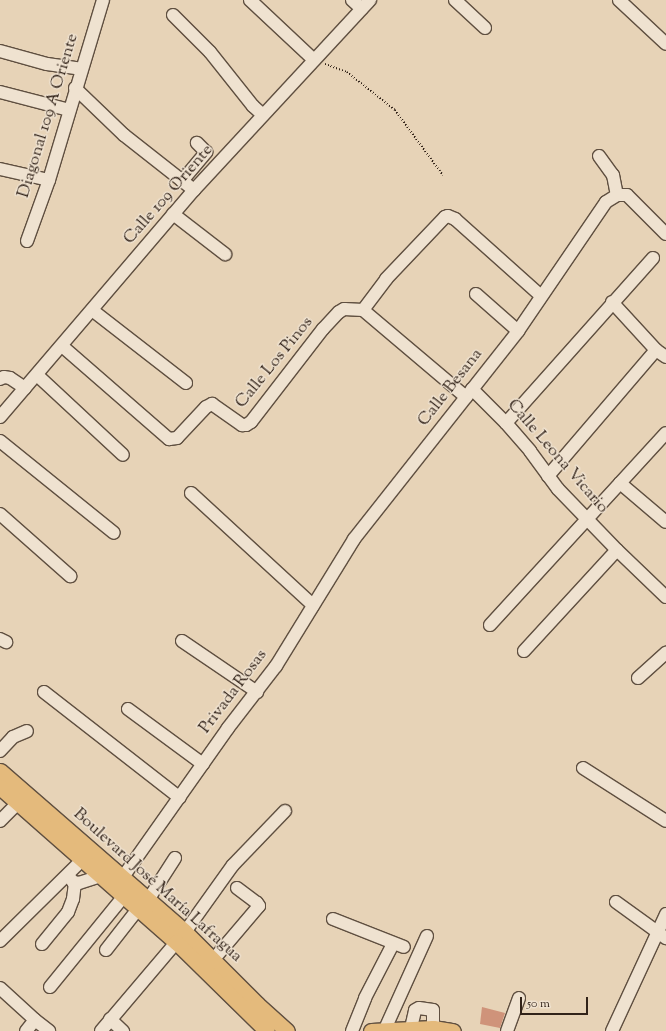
<!DOCTYPE html>
<html>
<head>
<meta charset="utf-8">
<style>
  body { margin:0 }
  #map { position:relative; width:666px; height:1031px; overflow:hidden; background:#e7d3b7; font-family:"Sorts Mill Goudy",serif }
  div>[style] { position:absolute }
  [style*='--x'] { left:calc(var(--x)*1px); top:calc(var(--y)*1px); width:calc(var(--w)*1px); rotate:calc(var(--a)*1deg) }
  .building>* { inset:0; background:#cf937a }
  .path>* { height:1.5px; margin-top:-0.75px; transform-origin:0; background:repeating-linear-gradient(90deg,#322319 0 1px,transparent 0 3px) }
  .roads { filter:drop-shadow(1px 0 #5f4f40) drop-shadow(-1px 0 #5f4f40) drop-shadow(0 1px #5f4f40) drop-shadow(0 -1px #5f4f40) }
  .minor>* { height:12px; margin:-6px; padding:0 6px; transform-origin:6px; border-radius:6px; background:#efe2d0 }
  .major>* { height:15px; margin:-7.5px; padding:0 7.5px; transform-origin:7.5px; border-radius:7.5px; background:#e4ba7c }
  span { translate:-50% -50%; white-space:nowrap; text-align:center; line-height:1.15; -webkit-text-stroke:3px #efe2d0; paint-order:stroke }
  .street-label { font-size:17px; color:#322319 }
  .scale { position:absolute; left:520px; top:997px; width:68px; height:18px; box-sizing:border-box; border:2px solid #322319; border-top:0; padding-left:5px; font-size:12px; line-height:14px; white-space:nowrap; color:#322319; -webkit-text-stroke:3px #efe2d0; paint-order:stroke }
</style>
</head>
<body>
<div id="map">
  <div class="building">
    <i style="clip-path:polygon(482px 1007px,505px 1013px,500px 1028px,480px 1024px)"></i>
  </div>
  <div class="path">
    <i style="--x:325;--y:64;--w:23;--a:20"></i>
    <i style="--x:347;--y:72;--w:61;--a:38.4"></i>
    <i style="--x:395;--y:110;--w:81;--a:53.6"></i>
  </div>
  <div class="roads">
    <div class="minor">
      <i style="--x:250;--y:0;--w:86;--a:43.1"></i>
      <i style="--x:352;--y:0;--w:13;--a:42"></i>
      <i style="--x:455;--y:0;--w:41;--a:43"></i>
      <i style="--x:619;--y:0;--w:64;--a:43.1"></i>
      <i style="--x:173;--y:15;--w:52;--a:45"></i>
      <i style="--x:210;--y:52;--w:69;--a:51.5"></i>
      <i style="--x:253;--y:106;--w:13;--a:42"></i>
      <i style="--x:0;--y:51;--w:49;--a:15.5"></i>
      <i style="--x:47;--y:64;--w:34;--a:8"></i>
      <i style="--x:75;--y:88;--w:68;--a:43.8"></i>
      <i style="--x:124;--y:135;--w:89;--a:38.2"></i>
      <i style="--x:0;--y:92;--w:71;--a:14.6"></i>
      <i style="--x:599;--y:156;--w:24;--a:54"></i>
      <i style="--x:613;--y:175;--w:20;--a:79"></i>
      <i style="--x:0;--y:169;--w:50;--a:12.7"></i>
      <i style="--x:182;--y:181;--w:38;--a:-50"></i>
      <i style="--x:206;--y:152;--w:13;--a:-135"></i>
      <i style="--x:173;--y:214;--w:66;--a:37.6"></i>
      <i style="--x:27;--y:241;--w:65;--a:-70.2"></i>
      <i style="--x:49;--y:180;--w:188;--a:-73.3"></i>
      <i style="--x:476;--y:294;--w:56;--a:41.4"></i>
      <i style="--x:612;--y:302;--w:65;--a:47.5"></i>
      <i style="--x:656;--y:350;--w:12;--a:35"></i>
      <i style="--x:92;--y:310;--w:119;--a:37.8"></i>
      <i style="--x:363;--y:310;--w:39;--a:-53"></i>
      <i style="--x:386;--y:279;--w:86;--a:-46.4"></i>
      <i style="--x:445;--y:217;--w:3;--a:-18"></i>
      <i style="--x:448;--y:216;--w:8;--a:23"></i>
      <i style="--x:455;--y:219;--w:115;--a:41.8"></i>
      <i style="--x:62;--y:346;--w:142;--a:41"></i>
      <i style="--x:169;--y:439;--w:8;--a:-7"></i>
      <i style="--x:177;--y:438;--w:42;--a:-46.9"></i>
      <i style="--x:206;--y:407;--w:7;--a:-27"></i>
      <i style="--x:212;--y:404;--w:37;--a:35"></i>
      <i style="--x:242;--y:425;--w:4;--a:0"></i>
      <i style="--x:246;--y:425;--w:6;--a:-31"></i>
      <i style="--x:251;--y:422;--w:118;--a:-52.3"></i>
      <i style="--x:323;--y:329;--w:23;--a:-47"></i>
      <i style="--x:339;--y:312;--w:6;--a:-31"></i>
      <i style="--x:344;--y:309;--w:19;--a:3"></i>
      <i style="--x:363;--y:310;--w:135;--a:40.2"></i>
      <i style="--x:37;--y:375;--w:117;--a:42.9"></i>
      <i style="--x:0;--y:379;--w:4;--a:-27"></i>
      <i style="--x:4;--y:377;--w:6;--a:9"></i>
      <i style="--x:10;--y:378;--w:18;--a:34"></i>
      <i style="--x:472;--y:389;--w:48;--a:45"></i>
      <i style="--x:506;--y:423;--w:37;--a:49"></i>
      <i style="--x:530;--y:451;--w:47;--a:53.6"></i>
      <i style="--x:558;--y:489;--w:85;--a:46"></i>
      <i style="--x:617;--y:550;--w:68;--a:43.8"></i>
      <i style="--x:0;--y:417;--w:299;--a:-49.5"></i>
      <i style="--x:194;--y:190;--w:259;--a:-47.2"></i>
      <i style="--x:506;--y:423;--w:221;--a:-48.3"></i>
      <i style="--x:0;--y:441;--w:146;--a:38.9"></i>
      <i style="--x:548;--y:476;--w:166;--a:-49.4"></i>
      <i style="--x:620;--y:483;--w:60;--a:40.3"></i>
      <i style="--x:191;--y:493;--w:166;--a:42.6"></i>
      <i style="--x:0;--y:514;--w:94;--a:41.5"></i>
      <i style="--x:490;--y:625;--w:260;--a:-47.5"></i>
      <i style="--x:0;--y:639;--w:7;--a:27"></i>
      <i style="--x:182;--y:641;--w:91;--a:34.2"></i>
      <i style="--x:524;--y:651;--w:137;--a:-47.4"></i>
      <i style="--x:638;--y:678;--w:38;--a:-42"></i>
      <i style="--x:44;--y:692;--w:172;--a:37.9"></i>
      <i style="--x:128;--y:709;--w:93;--a:36.3"></i>
      <i style="--x:0;--y:751;--w:19;--a:-47"></i>
      <i style="--x:13;--y:737;--w:15;--a:-23"></i>
      <i style="--x:583;--y:768;--w:98;--a:32.6"></i>
      <i style="--x:0;--y:821;--w:25;--a:-45"></i>
      <i style="--x:71;--y:879;--w:4;--a:56"></i>
      <i style="--x:73;--y:882;--w:6;--a:9"></i>
      <i style="--x:79;--y:883;--w:22;--a:-18"></i>
      <i style="--x:118;--y:884;--w:191;--a:-54.8"></i>
      <i style="--x:228;--y:728;--w:78;--a:-52.3"></i>
      <i style="--x:276;--y:666;--w:149;--a:-58.4"></i>
      <i style="--x:354;--y:539;--w:265;--a:-51.7"></i>
      <i style="--x:518;--y:331;--w:156;--a:-55.7"></i>
      <i style="--x:606;--y:202;--w:13;--a:-32"></i>
      <i style="--x:617;--y:195;--w:10;--a:0"></i>
      <i style="--x:627;--y:195;--w:55;--a:45"></i>
      <i style="--x:148;--y:900;--w:50;--a:-57.3"></i>
      <i style="--x:616;--y:902;--w:62;--a:35.8"></i>
      <i style="--x:333;--y:919;--w:76;--a:21.5"></i>
      <i style="--x:0;--y:941;--w:115;--a:-44.6"></i>
      <i style="--x:42;--y:944;--w:41;--a:-50.9"></i>
      <i style="--x:68;--y:912;--w:14;--a:-69"></i>
      <i style="--x:73;--y:899;--w:16;--a:-83"></i>
      <i style="--x:106;--y:950;--w:52;--a:-52"></i>
      <i style="--x:213;--y:960;--w:71;--a:-49.6"></i>
      <i style="--x:259;--y:906;--w:4;--a:-124"></i>
      <i style="--x:257;--y:903;--w:25;--a:-143"></i>
      <i style="--x:50;--y:987;--w:117;--a:-50.9"></i>
      <i style="--x:0;--y:988;--w:47;--a:42.4"></i>
      <i style="--x:110;--y:1019;--w:18;--a:43"></i>
      <i style="--x:411;--y:1028;--w:18;--a:-77"></i>
      <i style="--x:415;--y:1010;--w:4;--a:-27"></i>
      <i style="--x:419;--y:1008;--w:14;--a:8"></i>
      <i style="--x:433;--y:1010;--w:18;--a:90"></i>
      <i style="--x:385;--y:1029;--w:102;--a:-65.7"></i>
      <i style="--x:26;--y:1031;--w:14;--a:-51"></i>
      <i style="--x:35;--y:1020;--w:18;--a:38"></i>
      <i style="--x:101;--y:1031;--w:130;--a:-49.7"></i>
      <i style="--x:185;--y:932;--w:82;--a:-54.4"></i>
      <i style="--x:233;--y:865;--w:75;--a:-46.1"></i>
      <i style="--x:352;--y:1031;--w:35;--a:-68"></i>
      <i style="--x:365;--y:998;--w:61;--a:-62.6"></i>
      <i style="--x:507;--y:1031;--w:35;--a:-70"></i>
      <i style="--x:612;--y:1031;--w:129;--a:-65.2"></i>
    </div>
    <div class="major">
      <i style="--x:0;--y:771;--w:245;--a:41"></i>
      <i style="--x:185;--y:932;--w:102;--a:45"></i>
      <i style="--x:257;--y:1004;--w:40;--a:42"></i>
      <i style="--x:0;--y:787;--w:235;--a:41.4"></i>
      <i style="--x:176;--y:942;--w:127;--a:44.4"></i>
      <i style="--x:371;--y:1031;--w:62;--a:-2.8"></i>
      <i style="--x:433;--y:1028;--w:20;--a:9"></i>
    </div>
  </div>
  <div class="street-label">
    <span style="left:49px;top:116px;rotate:-73deg">Diagonal 109 A Oriente</span>
    <span style="left:169px;top:195px;rotate:-49deg">Calle 109 Oriente</span>
    <span style="left:275px;top:363px;rotate:-51deg">Calle Los Pinos</span>
    <span style="left:451px;top:388px;rotate:-52deg">Calle Besana</span>
    <span style="left:557px;top:457px;rotate:49deg">Calle Leona Vicario</span>
    <span style="left:234px;top:692px;rotate:-53deg">Privada Rosas</span>
    <span style="left:157px;top:886px;rotate:42deg">Boulevard José María Lafragua</span>
  </div>
  <div class="scale">50 m</div>
</div>
</body>
</html>
